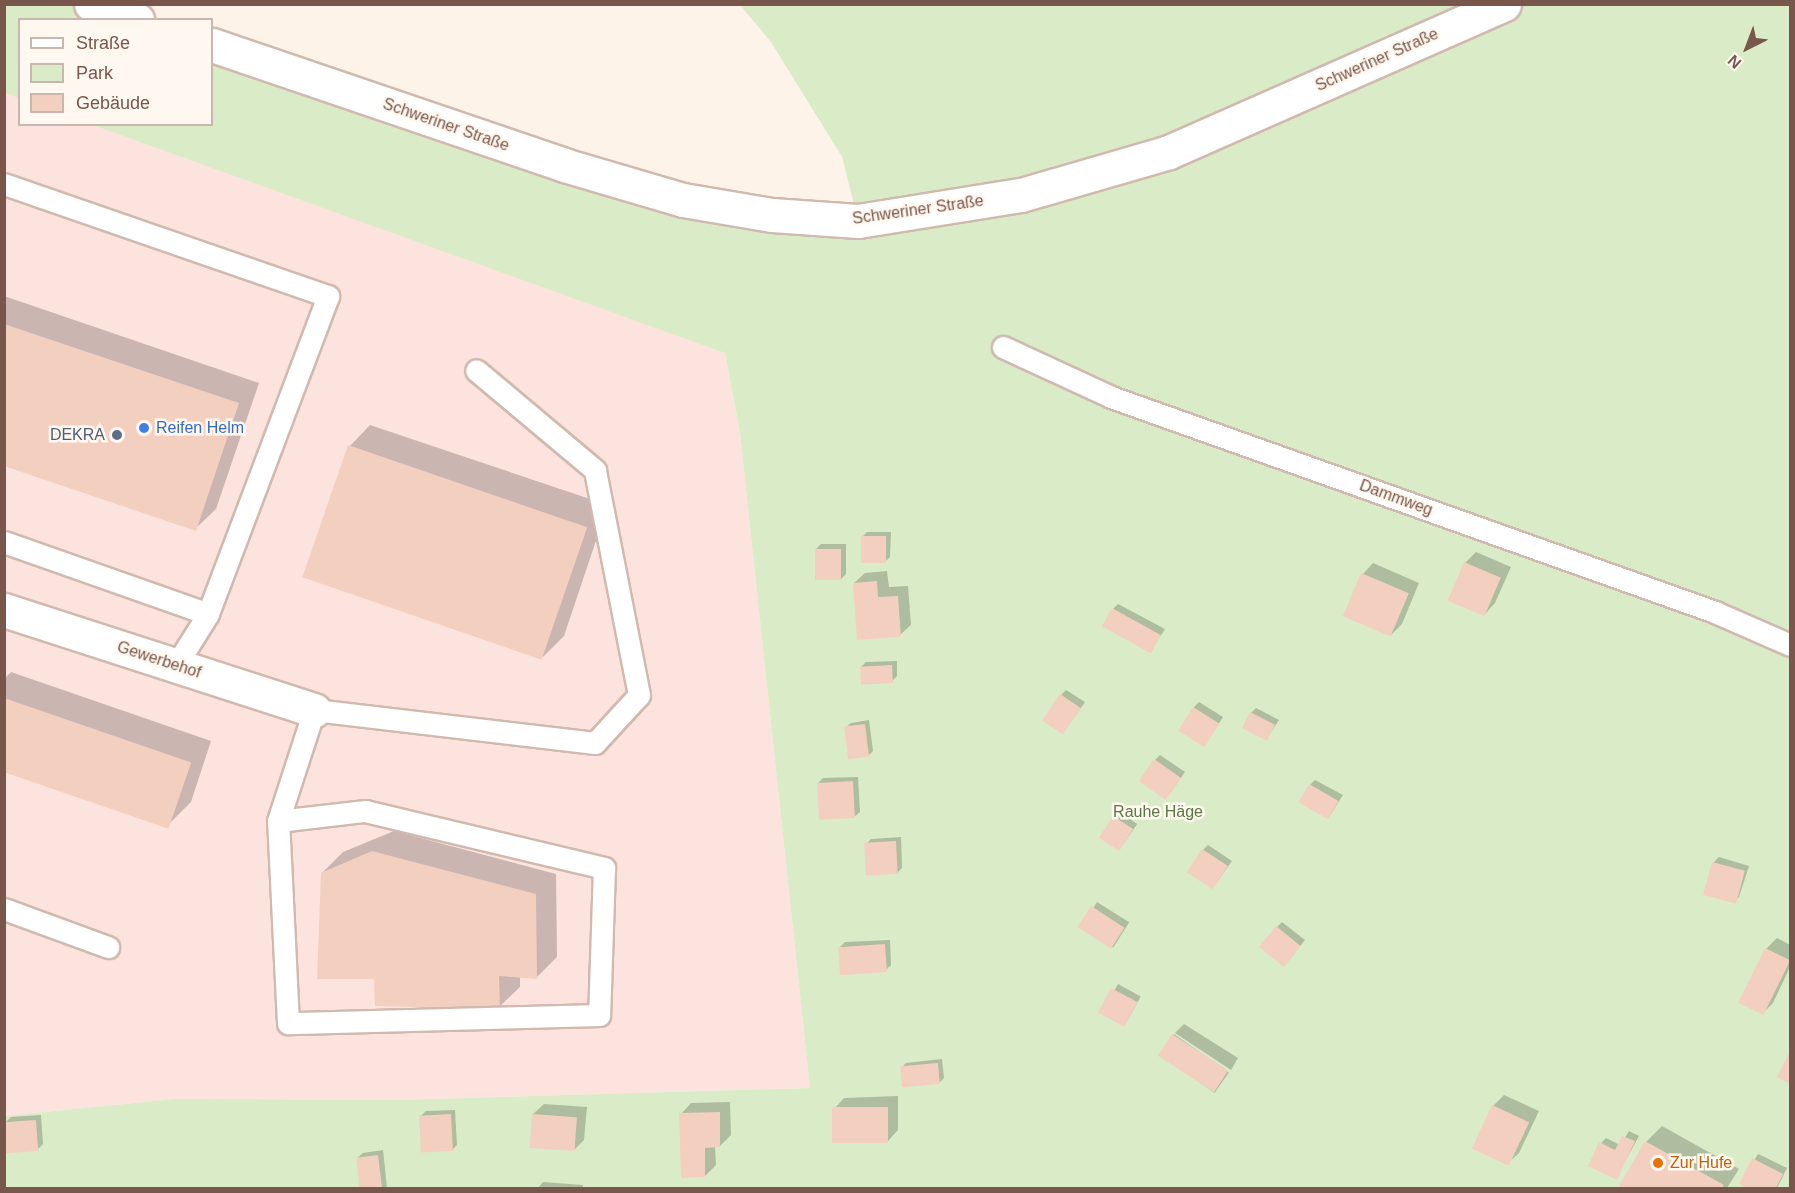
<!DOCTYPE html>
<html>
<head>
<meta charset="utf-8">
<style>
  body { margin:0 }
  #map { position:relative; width:1795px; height:1193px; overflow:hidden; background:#fdf3e9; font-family:Helvetica,sans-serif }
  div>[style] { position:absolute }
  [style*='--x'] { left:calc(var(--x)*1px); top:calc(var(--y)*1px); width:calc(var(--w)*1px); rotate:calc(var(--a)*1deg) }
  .commercial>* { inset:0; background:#fde3dd }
  .green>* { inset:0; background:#daecc7 }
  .shadow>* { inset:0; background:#0003; transform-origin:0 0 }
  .building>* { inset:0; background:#f3cfc0; transform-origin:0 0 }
  .roads { filter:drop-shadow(2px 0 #d0b9ae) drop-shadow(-2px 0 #d0b9ae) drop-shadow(0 2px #d0b9ae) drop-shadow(0 -2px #d0b9ae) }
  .service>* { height:21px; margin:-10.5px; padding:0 10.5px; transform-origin:10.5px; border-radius:10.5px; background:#fff }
  .minor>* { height:33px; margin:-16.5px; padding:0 16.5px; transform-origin:16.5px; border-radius:16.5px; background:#fff }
  .secondary>* { height:33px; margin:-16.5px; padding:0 16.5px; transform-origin:16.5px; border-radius:16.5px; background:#fff }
  .dots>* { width:16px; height:16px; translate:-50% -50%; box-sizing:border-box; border:3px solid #fff8f0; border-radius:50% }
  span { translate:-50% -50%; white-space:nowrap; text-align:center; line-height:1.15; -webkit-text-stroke:5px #fff8f0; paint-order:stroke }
  .street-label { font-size:16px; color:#79564b }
  .shop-label { font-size:16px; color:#366cbe }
  .left { translate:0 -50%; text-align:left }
  .service-label { font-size:16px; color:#4e5e75 }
  .right { translate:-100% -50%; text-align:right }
  .park-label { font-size:16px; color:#587940 }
  .food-label { font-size:16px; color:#c56008 }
  .frame { position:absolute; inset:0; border:6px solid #79564b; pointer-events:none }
  .legend { position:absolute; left:18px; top:18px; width:195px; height:108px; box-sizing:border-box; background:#fff8f0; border:2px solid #c9b7ae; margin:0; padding:8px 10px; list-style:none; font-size:18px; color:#79564b }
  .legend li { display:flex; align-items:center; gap:12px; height:30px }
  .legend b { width:30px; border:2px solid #c9b7ae }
  .north { position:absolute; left:1717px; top:18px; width:60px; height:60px; -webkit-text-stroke:4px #fff8f0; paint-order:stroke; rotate:222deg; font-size:16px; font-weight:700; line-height:24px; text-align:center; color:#79564b }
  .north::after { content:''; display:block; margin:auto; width:21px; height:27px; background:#79564b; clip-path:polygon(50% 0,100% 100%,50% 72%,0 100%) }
</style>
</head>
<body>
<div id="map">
  <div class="commercial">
    <i style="clip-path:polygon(4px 78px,19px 83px,20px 124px,151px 125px,725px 353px,740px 433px,810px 1088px,396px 1100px,175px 1099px,5px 1116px)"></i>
  </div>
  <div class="green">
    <i style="clip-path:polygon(4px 5px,91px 5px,137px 19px,20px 20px,19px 98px,5px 93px)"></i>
    <i style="clip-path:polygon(740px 5px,1790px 5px,1790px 645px,1716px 613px,1729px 633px,1790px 649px,1790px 1188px,5px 1188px,5px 1116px,175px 1099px,396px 1100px,810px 1088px,740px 433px,725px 353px,93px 125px,212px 124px,212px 45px,564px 165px,858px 221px,842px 157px,771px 42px)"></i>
  </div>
  <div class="shadow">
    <i style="clip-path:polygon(4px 296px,259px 383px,216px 509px,195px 529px,4px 464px)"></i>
    <i style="clip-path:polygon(370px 425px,608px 505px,564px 636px,543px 657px,350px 446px)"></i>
    <i style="clip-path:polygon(867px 532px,891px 532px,890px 557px,885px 562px,862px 537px)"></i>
    <i style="clip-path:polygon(821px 544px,846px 544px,846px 574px,841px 579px,816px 549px)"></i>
    <i style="clip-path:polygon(1476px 552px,1511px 567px,1495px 603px,1485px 614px,1465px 563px)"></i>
    <i style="clip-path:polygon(1373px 563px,1419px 583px,1402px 624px,1391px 635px,1363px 574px)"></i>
    <i style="clip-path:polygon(887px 571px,889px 587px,908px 586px,911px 625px,900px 635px,854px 583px,865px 573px)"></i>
    <i style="clip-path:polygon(1118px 604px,1165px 629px,1151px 651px,1113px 609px)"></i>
    <i style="clip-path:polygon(897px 661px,897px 676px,892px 681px,861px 667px,866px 662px)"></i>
    <i style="clip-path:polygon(11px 672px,211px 741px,191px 802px,170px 823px,4px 766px,4px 679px)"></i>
    <i style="clip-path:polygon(1066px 690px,1085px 702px,1063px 733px,1061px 695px)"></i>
    <i style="clip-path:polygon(1199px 702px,1223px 717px,1205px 745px,1194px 707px)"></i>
    <i style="clip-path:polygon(1256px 708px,1279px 720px,1266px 740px,1251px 713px)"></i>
    <i style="clip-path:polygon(869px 720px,873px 751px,868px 756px,845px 728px,851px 723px)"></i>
    <i style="clip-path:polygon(1160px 755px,1185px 772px,1171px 792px,1155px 760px)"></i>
    <i style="clip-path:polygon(858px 777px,860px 812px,854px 817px,818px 783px,823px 778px)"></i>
    <i style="clip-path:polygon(1315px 780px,1343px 795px,1329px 817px,1310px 785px)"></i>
    <i style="left:1120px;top:812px;width:21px;height:31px;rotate:35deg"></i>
    <i style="clip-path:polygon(394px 831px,556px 874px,557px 957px,536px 978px,520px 976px,520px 987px,499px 1007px,375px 978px,322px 873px,343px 852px)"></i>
    <i style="clip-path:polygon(901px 837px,902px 868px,897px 873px,866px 844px,871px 839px)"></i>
    <i style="clip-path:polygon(1208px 845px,1232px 861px,1213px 888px,1203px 850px)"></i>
    <i style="clip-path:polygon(1719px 857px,1749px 866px,1739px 897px,1734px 902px,1704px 893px,1714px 862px)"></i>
    <i style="left:1097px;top:902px;width:38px;height:30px;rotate:32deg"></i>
    <i style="clip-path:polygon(1282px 922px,1305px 940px,1289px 960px,1277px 927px)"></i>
    <i style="clip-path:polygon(1777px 938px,1790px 945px,1790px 967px,1773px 1003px,1763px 1013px,1766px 949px)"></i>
    <i style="clip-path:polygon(890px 940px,891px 965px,886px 970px,840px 947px,845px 942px)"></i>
    <i style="left:1118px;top:984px;width:26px;height:33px;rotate:29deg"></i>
    <i style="clip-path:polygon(1184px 1024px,1238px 1058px,1231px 1070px,1175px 1033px)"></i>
    <i style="left:1174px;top:1034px;width:67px;height:25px;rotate:35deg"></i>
    <i style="clip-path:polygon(942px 1059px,944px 1078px,939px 1083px,901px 1068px,906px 1063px)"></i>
    <i style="clip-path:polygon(1504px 1095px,1539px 1111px,1519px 1153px,1508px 1163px,1493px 1106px)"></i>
    <i style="clip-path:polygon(898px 1096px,898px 1130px,888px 1141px,834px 1109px,844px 1098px)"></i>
    <i style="clip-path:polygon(730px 1102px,731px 1135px,720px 1146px,715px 1146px,716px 1165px,705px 1176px,681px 1114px,691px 1103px)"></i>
    <i style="clip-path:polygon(544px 1104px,587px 1107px,584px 1140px,574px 1150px,533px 1114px)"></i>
    <i style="clip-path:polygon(455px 1110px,457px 1145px,452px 1150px,421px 1116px,426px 1111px)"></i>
    <i style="clip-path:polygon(41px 1115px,43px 1144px,38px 1149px,6px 1122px,11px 1117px)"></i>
    <i style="clip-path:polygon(1662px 1126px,1739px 1169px,1727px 1188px,1620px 1188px,1646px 1142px)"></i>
    <i style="clip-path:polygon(1629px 1131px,1639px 1136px,1616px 1178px,1601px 1143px,1606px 1138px,1620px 1145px)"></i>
    <i style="clip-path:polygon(383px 1150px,387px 1188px,360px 1188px,357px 1158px,363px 1153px)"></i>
    <i style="clip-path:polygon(1758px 1154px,1787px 1168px,1777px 1188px,1751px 1188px,1741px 1183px)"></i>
    <i style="clip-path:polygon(543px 1182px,583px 1185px,583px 1188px,538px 1188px)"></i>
  </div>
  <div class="building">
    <i style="clip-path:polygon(4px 324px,239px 403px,196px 531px,4px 466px)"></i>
    <i style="left:348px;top:445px;width:253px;height:140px;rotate:19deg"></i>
    <i style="left:861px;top:536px;width:25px;height:27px"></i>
    <i style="left:815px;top:549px;width:26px;height:31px"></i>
    <i style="left:1464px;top:562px;width:40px;height:42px;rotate:23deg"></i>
    <i style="left:1361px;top:573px;width:52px;height:47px;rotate:23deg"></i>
    <i style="clip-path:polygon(877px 581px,878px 597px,898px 596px,901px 637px,857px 640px,853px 583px)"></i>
    <i style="left:1112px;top:608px;width:56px;height:21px;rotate:29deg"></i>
    <i style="left:892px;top:665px;width:18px;height:32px;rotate:87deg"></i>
    <i style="left:1060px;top:694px;width:25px;height:32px;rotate:34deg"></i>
    <i style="left:4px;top:698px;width:198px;height:70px;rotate:19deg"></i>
    <i style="left:1193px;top:707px;width:31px;height:28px;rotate:32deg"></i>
    <i style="left:1250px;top:712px;width:28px;height:18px;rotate:27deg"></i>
    <i style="left:865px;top:724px;width:33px;height:21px;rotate:83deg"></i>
    <i style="left:1154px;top:759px;width:33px;height:27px;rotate:35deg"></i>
    <i style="left:853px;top:781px;width:37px;height:36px;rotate:87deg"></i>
    <i style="left:1309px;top:784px;width:34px;height:21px;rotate:30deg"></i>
    <i style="left:1113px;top:816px;width:24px;height:26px;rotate:33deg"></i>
    <i style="left:896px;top:841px;width:33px;height:32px;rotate:87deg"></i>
    <i style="left:1202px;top:849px;width:31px;height:28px;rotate:33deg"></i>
    <i style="clip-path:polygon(372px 851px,536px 894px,537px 979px,499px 976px,500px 1009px,375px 1006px,374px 979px,317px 979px,321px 873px)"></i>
    <i style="left:1712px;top:862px;width:34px;height:34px;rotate:15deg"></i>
    <i style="left:1091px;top:906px;width:40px;height:25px;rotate:33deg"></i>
    <i style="left:1276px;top:926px;width:32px;height:27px;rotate:39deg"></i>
    <i style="left:885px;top:944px;width:28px;height:47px;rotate:86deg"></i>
    <i style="left:1765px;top:948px;width:28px;height:61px;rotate:26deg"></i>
    <i style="left:1111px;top:988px;width:30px;height:28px;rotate:28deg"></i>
    <i style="left:1172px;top:1034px;width:67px;height:26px;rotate:33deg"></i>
    <i style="clip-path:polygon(1790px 1051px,1790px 1084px,1777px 1077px)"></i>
    <i style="left:938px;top:1063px;width:21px;height:38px;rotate:85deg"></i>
    <i style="left:1492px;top:1105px;width:41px;height:48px;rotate:25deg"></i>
    <i style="left:888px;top:1107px;width:36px;height:56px;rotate:90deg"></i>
    <i style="clip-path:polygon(720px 1112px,720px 1147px,705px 1148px,705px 1177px,681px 1178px,679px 1113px)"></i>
    <i style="left:451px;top:1114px;width:37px;height:32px;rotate:87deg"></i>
    <i style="left:532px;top:1114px;width:45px;height:34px;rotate:4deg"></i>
    <i style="left:36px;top:1120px;width:31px;height:32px;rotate:86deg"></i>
    <i style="clip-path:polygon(1622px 1136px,1635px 1141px,1617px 1180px,1588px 1166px,1599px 1142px,1615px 1150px)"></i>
    <i style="clip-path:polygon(1645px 1141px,1724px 1185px,1722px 1188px,1618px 1188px)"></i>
    <i style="left:378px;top:1155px;width:33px;height:22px;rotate:83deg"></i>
    <i style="clip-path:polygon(1752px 1158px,1783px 1174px,1776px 1188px,1748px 1188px,1739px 1184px)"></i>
  </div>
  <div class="roads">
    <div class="service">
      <i style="--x:4;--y:184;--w:343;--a:19.1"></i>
      <i style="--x:328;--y:296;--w:340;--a:110.7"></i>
      <i style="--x:208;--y:614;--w:60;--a:122.1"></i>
      <i style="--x:1003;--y:347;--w:119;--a:24.8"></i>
      <i style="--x:1111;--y:397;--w:641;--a:19.59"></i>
      <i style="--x:1715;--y:612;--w:82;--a:23.7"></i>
      <i style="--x:4;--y:542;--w:216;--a:19.4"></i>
      <i style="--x:278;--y:821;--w:88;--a:-6.6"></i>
      <i style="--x:365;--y:811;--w:246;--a:13.4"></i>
      <i style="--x:604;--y:868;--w:147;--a:91.9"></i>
      <i style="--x:599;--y:1015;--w:311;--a:178.5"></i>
      <i style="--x:288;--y:1023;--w:202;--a:-92.8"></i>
      <i style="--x:278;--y:821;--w:117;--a:-72"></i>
      <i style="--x:314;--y:710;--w:283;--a:6.7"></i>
      <i style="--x:595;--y:743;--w:65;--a:-47.5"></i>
      <i style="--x:639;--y:695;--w:229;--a:-101.1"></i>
      <i style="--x:595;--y:470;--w:155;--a:-140"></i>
      <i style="--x:4;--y:909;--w:111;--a:20.1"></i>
    </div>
    <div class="minor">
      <i style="--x:4;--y:610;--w:326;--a:17.9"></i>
    </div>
    <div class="secondary">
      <i style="--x:91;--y:4;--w:49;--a:19.2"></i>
      <i style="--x:212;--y:45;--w:372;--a:18.8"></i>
      <i style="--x:564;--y:165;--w:124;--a:16.4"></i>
      <i style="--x:683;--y:200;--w:90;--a:9.6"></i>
      <i style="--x:772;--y:215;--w:86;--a:4"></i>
      <i style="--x:858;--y:221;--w:165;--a:-9.1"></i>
      <i style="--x:1021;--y:195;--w:154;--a:-16.2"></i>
      <i style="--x:1169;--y:152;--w:366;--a:-23.8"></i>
    </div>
  </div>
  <div class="dots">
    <i style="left:144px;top:428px;background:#3f7fe0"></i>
    <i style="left:117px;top:435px;background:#5c6f8a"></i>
    <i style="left:1658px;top:1163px;background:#e8710a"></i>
  </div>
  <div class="street-label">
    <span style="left:1377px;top:60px;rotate:-24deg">Schweriner Straße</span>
    <span style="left:446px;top:125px;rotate:19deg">Schweriner Straße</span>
    <span style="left:918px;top:210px;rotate:-8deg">Schweriner Straße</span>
    <span style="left:1396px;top:498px;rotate:20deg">Dammweg</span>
    <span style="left:159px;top:660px;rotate:18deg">Gewerbehof</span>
  </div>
  <div class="shop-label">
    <span class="left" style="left:156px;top:428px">Reifen Helm</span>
  </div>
  <div class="service-label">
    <span class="right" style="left:105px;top:435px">DEKRA</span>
  </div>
  <div class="park-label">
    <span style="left:1158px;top:812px">Rauhe Häge</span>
  </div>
  <div class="food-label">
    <span class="left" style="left:1670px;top:1163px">Zur Hufe</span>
  </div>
  <div class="frame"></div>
  <ul class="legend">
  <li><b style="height:8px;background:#fff"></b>Straße</li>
  <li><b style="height:16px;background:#daecc7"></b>Park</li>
  <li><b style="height:16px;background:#f3cfc0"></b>Gebäude</li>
  </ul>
  <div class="north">N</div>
</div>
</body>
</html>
